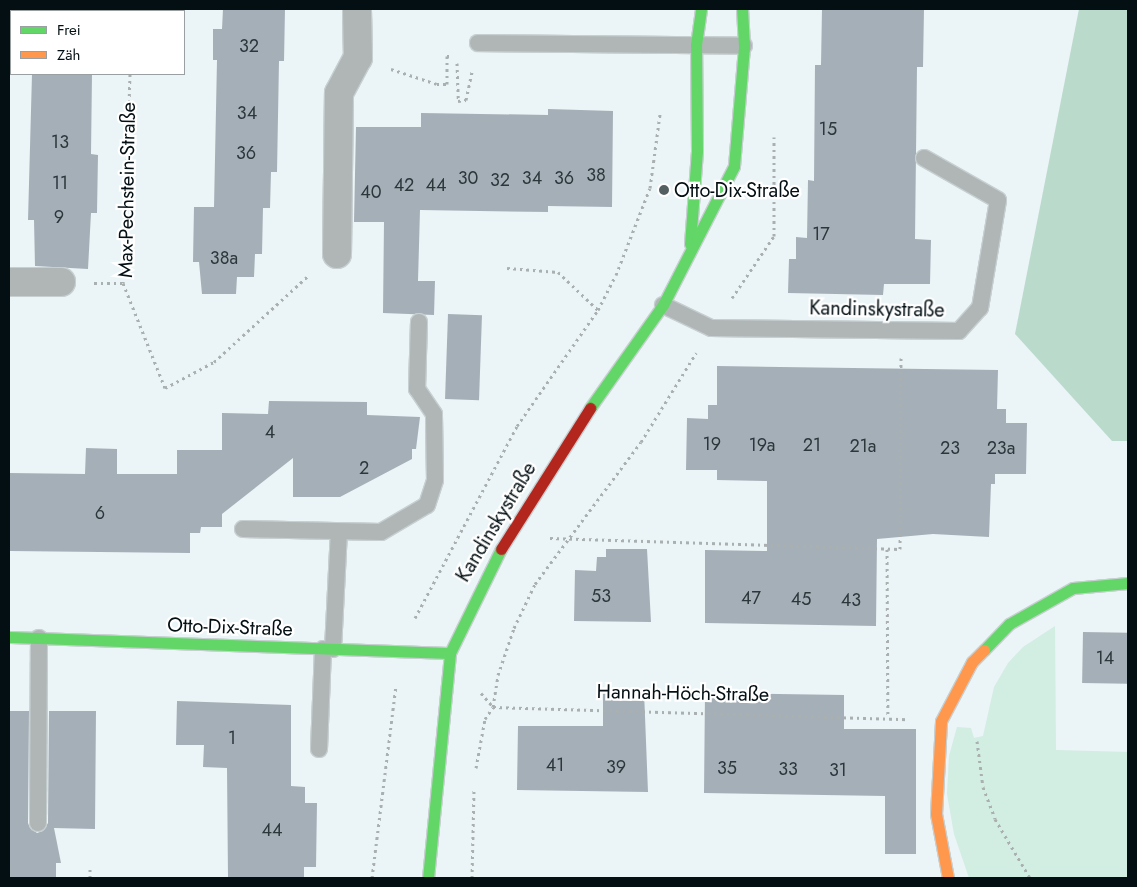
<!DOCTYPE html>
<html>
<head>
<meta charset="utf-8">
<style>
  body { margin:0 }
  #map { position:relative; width:1137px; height:887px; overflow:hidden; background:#ebf4f6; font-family:Jost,sans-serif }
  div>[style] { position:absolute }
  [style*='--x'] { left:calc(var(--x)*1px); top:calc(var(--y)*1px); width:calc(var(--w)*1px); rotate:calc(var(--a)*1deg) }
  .green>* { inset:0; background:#d2ede2 }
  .forest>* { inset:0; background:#badacc }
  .building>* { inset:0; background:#a5afb7; transform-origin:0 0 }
  .path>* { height:3px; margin-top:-1.5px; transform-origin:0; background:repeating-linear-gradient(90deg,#aab0b0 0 2.5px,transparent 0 6.5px) }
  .roads { filter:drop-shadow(1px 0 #c7cfd1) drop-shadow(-1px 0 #c7cfd1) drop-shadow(0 1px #c7cfd1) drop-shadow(0 -1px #c7cfd1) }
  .lane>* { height:16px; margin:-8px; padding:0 8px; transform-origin:8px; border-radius:8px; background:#b0b6b6 }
  .street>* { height:28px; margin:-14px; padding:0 14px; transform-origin:14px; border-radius:14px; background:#b0b6b6 }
  .fast>* { height:11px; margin:-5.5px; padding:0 5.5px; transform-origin:5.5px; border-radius:5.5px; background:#63d668 }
  .slow>* { height:11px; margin:-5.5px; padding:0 5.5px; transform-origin:5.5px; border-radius:5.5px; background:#ff974d }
  .jam>* { height:11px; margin:-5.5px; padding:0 5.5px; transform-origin:5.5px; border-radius:5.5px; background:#b3261e }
  .dots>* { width:14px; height:14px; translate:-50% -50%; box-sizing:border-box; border:2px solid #fff; border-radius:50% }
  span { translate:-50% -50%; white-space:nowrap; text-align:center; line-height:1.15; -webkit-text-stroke:4.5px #fff; paint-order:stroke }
  .number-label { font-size:18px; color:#2c373c }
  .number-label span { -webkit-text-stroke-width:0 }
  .street-label { font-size:20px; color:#030f13 }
  .poi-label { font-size:20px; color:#030f13 }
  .left { translate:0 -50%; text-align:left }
  .frame { position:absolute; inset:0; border:10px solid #030f13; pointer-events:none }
  .legend { position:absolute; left:10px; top:10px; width:175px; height:65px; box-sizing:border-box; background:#fff; border:1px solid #9a9fa1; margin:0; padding:6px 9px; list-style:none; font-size:15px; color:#030f13 }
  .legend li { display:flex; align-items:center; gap:10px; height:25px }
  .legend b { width:25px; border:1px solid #9a9fa1 }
</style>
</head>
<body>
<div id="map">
  <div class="green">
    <i style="clip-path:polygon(1055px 626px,1056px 750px,1128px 752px,1128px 878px,969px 878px,954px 834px,947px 794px,949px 756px,957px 727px,971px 728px,974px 738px,983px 736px,994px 687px,1008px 663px,1023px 647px)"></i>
  </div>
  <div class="forest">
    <i style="clip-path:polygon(1079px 9px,1128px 9px,1128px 441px,1112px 441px,1015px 334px)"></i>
  </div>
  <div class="building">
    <i style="clip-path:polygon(223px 9px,285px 9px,284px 61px,279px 61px,277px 172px,271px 172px,270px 208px,263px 208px,262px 254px,255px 254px,254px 277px,237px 277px,236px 294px,202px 294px,199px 262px,193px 262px,194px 207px,214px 207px,217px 60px,213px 60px,213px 29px,222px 29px)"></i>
    <i style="clip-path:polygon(822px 9px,924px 9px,923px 67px,917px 67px,915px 239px,931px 240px,930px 284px,884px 284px,883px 295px,788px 293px,789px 259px,796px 259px,796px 237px,807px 238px,808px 180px,814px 181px,815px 65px,821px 65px)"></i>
    <i style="clip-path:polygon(32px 74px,92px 74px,91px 154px,98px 155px,97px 213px,91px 213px,88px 269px,35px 266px,34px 220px,28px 220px)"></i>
    <i style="clip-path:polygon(548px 109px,613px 111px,612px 207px,548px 206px,548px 212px,420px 210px,418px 281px,435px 281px,434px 315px,383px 313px,384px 222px,354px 222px,356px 127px,421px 127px,421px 113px,548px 115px)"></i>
    <i style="left:448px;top:314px;width:34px;height:85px;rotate:2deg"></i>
    <i style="clip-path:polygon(717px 366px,998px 370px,997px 409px,1006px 409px,1006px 423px,1027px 423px,1026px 474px,995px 474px,995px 484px,991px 484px,989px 537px,933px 534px,877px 539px,876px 626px,705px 623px,705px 550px,767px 551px,767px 481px,717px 480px,717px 470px,686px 470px,687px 418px,708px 419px,708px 405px,717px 405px)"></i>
    <i style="clip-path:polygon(269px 401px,367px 402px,367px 415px,420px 417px,416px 449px,412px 449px,412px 459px,340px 497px,293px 497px,293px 458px,222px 514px,222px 527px,201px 527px,200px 533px,190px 533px,190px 553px,10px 551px,9px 473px,85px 474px,86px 448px,117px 449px,117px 474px,177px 474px,177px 450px,222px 450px,222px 413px,268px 414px)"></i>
    <i style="clip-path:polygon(606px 549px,647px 549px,651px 622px,574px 621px,575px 570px,596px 571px,597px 557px,606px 557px)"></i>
    <i style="left:1083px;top:632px;width:45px;height:51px;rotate:1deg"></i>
    <i style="clip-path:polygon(603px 691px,644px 691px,648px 792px,517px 790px,518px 726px,603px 726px)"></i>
    <i style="clip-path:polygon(705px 693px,844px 695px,844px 729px,916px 729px,916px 854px,885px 854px,885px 796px,704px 793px)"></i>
    <i style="clip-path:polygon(177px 701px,291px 705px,291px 786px,305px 787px,305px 803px,317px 803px,316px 867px,304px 867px,304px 878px,228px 878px,227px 768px,203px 767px,204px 745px,176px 745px)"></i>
    <i style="clip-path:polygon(9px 711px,29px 711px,28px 823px,30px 828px,37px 833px,43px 831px,48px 823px,49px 711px,96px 711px,95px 829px,54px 828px,61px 863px,56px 863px,56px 878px,9px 878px)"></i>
  </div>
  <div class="path">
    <i style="--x:132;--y:11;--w:2;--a:-90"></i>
    <i style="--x:457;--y:63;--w:38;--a:88"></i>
    <i style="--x:458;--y:101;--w:8;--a:-7"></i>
    <i style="--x:466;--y:100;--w:30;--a:-78"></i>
    <i style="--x:391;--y:69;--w:48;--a:18.1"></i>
    <i style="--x:437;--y:84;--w:10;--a:0"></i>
    <i style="--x:447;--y:84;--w:28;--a:-90"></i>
    <i style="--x:447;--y:56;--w:6;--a:0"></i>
    <i style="--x:130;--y:74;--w:209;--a:91.9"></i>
    <i style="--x:123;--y:283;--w:113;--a:68.2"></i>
    <i style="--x:165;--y:388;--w:55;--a:-28"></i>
    <i style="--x:214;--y:362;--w:129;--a:-42.5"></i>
    <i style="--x:507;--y:268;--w:51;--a:4.5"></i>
    <i style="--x:558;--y:272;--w:55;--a:43.5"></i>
    <i style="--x:94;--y:283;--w:29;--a:0"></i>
    <i style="--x:732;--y:298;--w:75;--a:-55.9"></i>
    <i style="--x:774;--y:236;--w:99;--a:-90"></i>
    <i style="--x:550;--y:538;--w:350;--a:1.8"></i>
    <i style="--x:900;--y:549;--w:191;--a:-89.7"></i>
    <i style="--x:887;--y:549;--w:168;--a:89.7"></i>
    <i style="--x:415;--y:618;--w:217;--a:-62"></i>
    <i style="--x:517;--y:426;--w:141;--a:-55.1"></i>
    <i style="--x:598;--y:310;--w:39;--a:-63"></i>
    <i style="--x:616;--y:275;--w:93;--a:-68.7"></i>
    <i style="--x:650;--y:188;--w:75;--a:-82.3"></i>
    <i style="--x:481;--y:693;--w:18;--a:49"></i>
    <i style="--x:493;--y:707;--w:415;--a:1.7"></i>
    <i style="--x:977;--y:741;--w:46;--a:82.6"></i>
    <i style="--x:983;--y:787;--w:34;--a:69"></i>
    <i style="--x:995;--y:819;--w:69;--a:59.3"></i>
    <i style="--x:476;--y:768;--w:50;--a:-79.6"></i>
    <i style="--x:485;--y:719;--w:14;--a:-56"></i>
    <i style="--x:493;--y:707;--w:32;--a:-81"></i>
    <i style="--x:498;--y:675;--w:50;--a:-71.2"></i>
    <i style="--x:514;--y:628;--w:49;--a:-64.5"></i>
    <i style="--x:535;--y:584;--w:177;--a:-53.3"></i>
    <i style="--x:641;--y:442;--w:105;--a:-58.3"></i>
    <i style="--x:90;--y:878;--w:9;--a:-90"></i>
    <i style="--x:372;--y:878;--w:194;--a:-82.9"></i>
    <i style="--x:472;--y:878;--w:89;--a:-88.7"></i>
  </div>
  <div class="roads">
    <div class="lane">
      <i style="--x:478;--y:43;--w:266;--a:0.6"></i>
      <i style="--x:663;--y:305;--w:53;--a:25.6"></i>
      <i style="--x:711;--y:328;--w:248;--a:0.7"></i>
      <i style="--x:959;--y:331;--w:31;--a:-48"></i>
      <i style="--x:980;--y:308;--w:109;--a:-80.5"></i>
      <i style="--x:998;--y:200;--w:85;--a:-150.4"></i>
      <i style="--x:243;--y:529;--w:138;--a:1.2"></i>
      <i style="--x:381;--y:532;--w:53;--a:-30.4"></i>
      <i style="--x:427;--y:505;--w:26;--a:-72"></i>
      <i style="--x:435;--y:480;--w:66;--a:-90.9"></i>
      <i style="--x:434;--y:414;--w:30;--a:-124"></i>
      <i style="--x:417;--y:389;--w:67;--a:-88.3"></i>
      <i style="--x:333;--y:649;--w:117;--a:-87.1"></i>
      <i style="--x:319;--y:749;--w:100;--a:-87.7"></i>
      <i style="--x:38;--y:823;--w:185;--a:-89.7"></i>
    </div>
    <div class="street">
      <i style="--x:337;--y:254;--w:161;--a:-89.3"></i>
      <i style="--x:339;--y:93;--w:40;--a:-62"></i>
      <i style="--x:358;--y:58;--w:49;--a:-91.2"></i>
      <i style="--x:9;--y:282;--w:52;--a:0"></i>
    </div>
    <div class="fast">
      <i style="--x:690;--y:244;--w:93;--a:-85.7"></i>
      <i style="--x:697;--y:151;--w:106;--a:-90.5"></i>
      <i style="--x:696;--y:45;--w:36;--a:-82"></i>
      <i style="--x:590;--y:408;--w:126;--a:-54.7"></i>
      <i style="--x:663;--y:305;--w:156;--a:-62.9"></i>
      <i style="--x:734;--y:166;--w:120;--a:-85.2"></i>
      <i style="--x:744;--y:46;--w:37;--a:-93"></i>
      <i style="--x:9;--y:637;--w:441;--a:2.1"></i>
      <i style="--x:984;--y:650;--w:36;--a:-46"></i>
      <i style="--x:1009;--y:624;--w:73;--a:-29.4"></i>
      <i style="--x:1073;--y:588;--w:55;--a:-5.2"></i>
      <i style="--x:428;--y:878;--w:226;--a:-84.4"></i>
      <i style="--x:450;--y:653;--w:116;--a:-63.9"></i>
    </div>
    <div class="slow">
      <i style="--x:948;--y:878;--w:65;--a:-100.6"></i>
      <i style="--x:936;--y:814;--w:93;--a:-86.9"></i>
      <i style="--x:941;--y:721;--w:67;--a:-62.3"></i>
      <i style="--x:972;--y:662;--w:17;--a:-45"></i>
    </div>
    <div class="jam">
      <i style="--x:501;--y:549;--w:167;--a:-57.7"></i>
    </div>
  </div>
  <div class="dots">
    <i style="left:664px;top:190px;background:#545f62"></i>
  </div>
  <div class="number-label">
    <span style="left:249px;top:46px">32</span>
    <span style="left:247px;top:113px">34</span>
    <span style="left:828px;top:129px">15</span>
    <span style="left:60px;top:142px">13</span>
    <span style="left:246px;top:153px">36</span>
    <span style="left:596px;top:175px">38</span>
    <span style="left:468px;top:178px">30</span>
    <span style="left:532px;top:178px">34</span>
    <span style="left:564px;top:178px">36</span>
    <span style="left:500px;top:180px">32</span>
    <span style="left:60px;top:183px">11</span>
    <span style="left:404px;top:185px">42</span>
    <span style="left:436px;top:185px">44</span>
    <span style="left:371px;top:192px">40</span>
    <span style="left:59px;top:217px">9</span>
    <span style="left:821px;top:234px">17</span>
    <span style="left:224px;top:258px">38a</span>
    <span style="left:270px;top:432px">4</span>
    <span style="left:712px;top:444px">19</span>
    <span style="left:762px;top:445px">19a</span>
    <span style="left:812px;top:445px">21</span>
    <span style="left:863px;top:446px">21a</span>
    <span style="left:950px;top:448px">23</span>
    <span style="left:1001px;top:448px">23a</span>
    <span style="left:364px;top:468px">2</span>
    <span style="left:100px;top:513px">6</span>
    <span style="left:601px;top:596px">53</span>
    <span style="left:751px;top:598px">47</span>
    <span style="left:801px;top:599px">45</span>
    <span style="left:851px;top:600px">43</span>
    <span style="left:1105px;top:658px">14</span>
    <span style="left:232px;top:738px">1</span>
    <span style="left:555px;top:765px">41</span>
    <span style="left:616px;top:767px">39</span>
    <span style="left:727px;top:768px">35</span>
    <span style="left:788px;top:769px">33</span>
    <span style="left:838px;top:770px">31</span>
    <span style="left:272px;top:830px">44</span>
  </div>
  <div class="street-label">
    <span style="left:127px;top:190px;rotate:-89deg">Max-Pechstein-Straße</span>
    <span style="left:877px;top:309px;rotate:1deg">Kandinskystraße</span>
    <span style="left:496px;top:522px;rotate:-59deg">Kandinskystraße</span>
    <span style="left:230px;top:627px;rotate:2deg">Otto-Dix-Straße</span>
    <span style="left:683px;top:693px;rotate:1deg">Hannah-Höch-Straße</span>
  </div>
  <div class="poi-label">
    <span class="left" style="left:674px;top:190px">Otto-Dix-Straße</span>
  </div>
  <div class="frame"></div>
  <ul class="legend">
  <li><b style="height:6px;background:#63d668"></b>Frei</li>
  <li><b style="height:6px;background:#ff974d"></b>Zäh</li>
  </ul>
</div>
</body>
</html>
